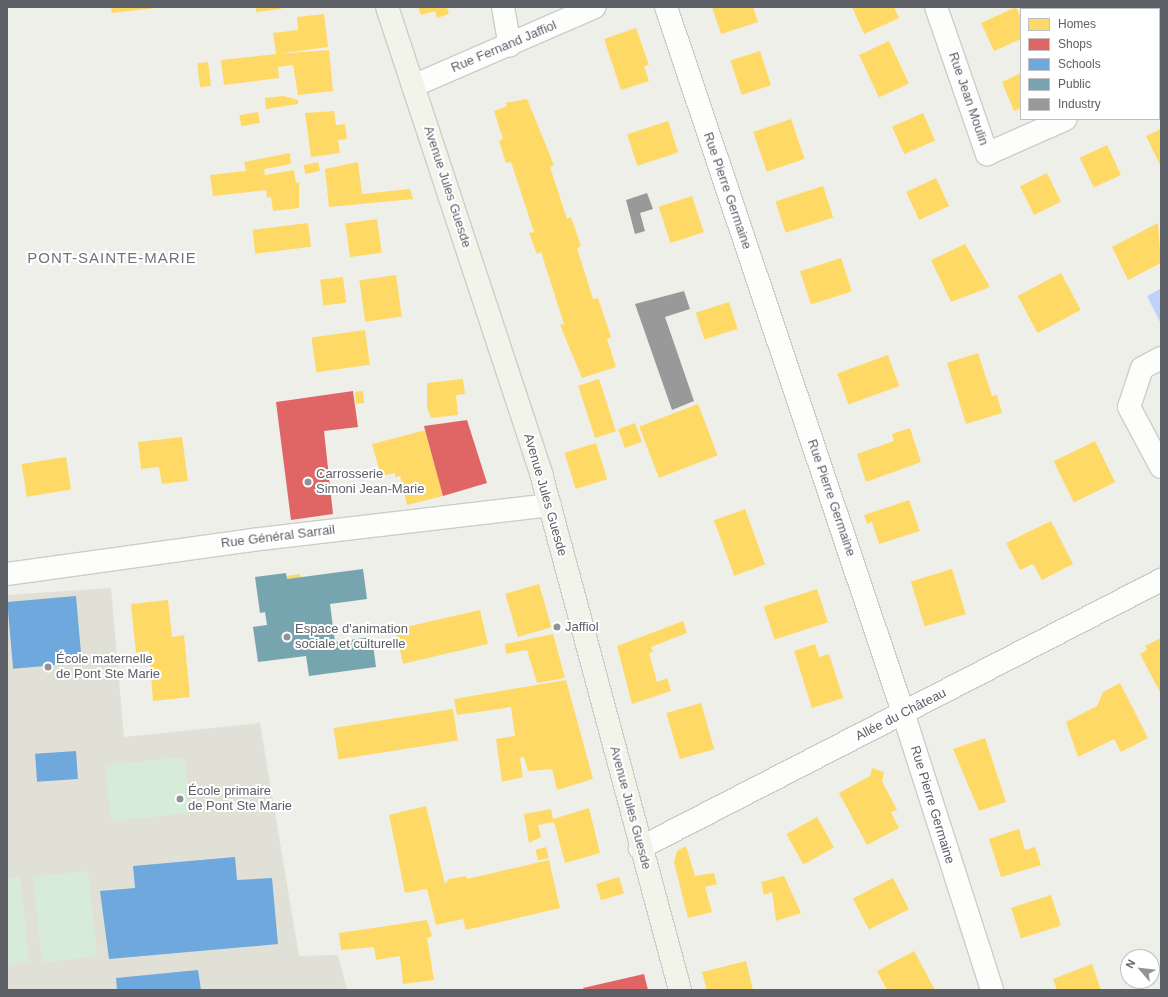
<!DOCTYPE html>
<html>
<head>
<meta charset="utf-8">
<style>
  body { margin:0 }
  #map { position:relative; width:1168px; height:997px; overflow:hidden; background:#efefe9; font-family:Arial,sans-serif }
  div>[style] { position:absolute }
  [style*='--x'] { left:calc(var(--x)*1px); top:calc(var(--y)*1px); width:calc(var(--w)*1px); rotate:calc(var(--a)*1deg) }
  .education>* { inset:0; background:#e0e0d7 }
  .green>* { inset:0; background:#d6ecd9; transform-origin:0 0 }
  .water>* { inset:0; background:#bfd2f8 }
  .homes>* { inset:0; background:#ffd966; transform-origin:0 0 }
  .shops>* { inset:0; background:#e06666 }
  .schools>* { inset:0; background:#6fa8dc; transform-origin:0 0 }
  .public>* { inset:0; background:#76a5af }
  .industry>* { inset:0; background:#999 }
  .roads { filter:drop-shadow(1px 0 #cccdcb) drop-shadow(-1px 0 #cccdcb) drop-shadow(0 1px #cccdcb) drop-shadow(0 -1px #cccdcb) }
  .minor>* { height:22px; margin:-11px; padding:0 11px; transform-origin:11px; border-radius:11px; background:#fdfdfc }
  .primary>* { height:22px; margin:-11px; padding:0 11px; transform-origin:11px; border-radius:11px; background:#f3f4e9 }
  .dots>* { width:11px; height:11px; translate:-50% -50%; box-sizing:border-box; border:2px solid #fff; border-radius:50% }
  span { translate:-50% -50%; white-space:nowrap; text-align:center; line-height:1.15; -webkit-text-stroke:4px #fff; paint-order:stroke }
  .street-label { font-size:13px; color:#5e6068 }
  .poi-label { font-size:13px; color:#5e6068 }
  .left { translate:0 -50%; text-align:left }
  .quarter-label { font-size:15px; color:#6f727a; letter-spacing:1px }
  .frame { position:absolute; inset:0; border:8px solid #5e6068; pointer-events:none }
  .legend { position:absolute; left:1020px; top:8px; width:140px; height:112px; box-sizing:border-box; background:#fff; border:1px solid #bfbfc3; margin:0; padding:5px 7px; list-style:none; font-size:12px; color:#5e6068 }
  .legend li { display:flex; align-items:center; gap:8px; height:20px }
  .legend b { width:20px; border:1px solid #bfbfc3 }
  .north { position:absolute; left:1120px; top:949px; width:40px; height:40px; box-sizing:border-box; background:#fff; border:1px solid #bfbfc3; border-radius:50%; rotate:298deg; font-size:11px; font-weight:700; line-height:16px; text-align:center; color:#5e6068 }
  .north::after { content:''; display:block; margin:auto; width:14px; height:18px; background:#919295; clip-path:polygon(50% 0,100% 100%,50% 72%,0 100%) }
</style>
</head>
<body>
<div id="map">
  <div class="education">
    <i style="clip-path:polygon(111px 588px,124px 737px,260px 723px,299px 956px,338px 955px,347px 990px,7px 990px,7px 595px)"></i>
  </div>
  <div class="green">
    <i style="left:184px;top:757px;width:56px;height:79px;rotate:84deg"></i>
    <i style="left:88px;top:871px;width:86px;height:55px;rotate:84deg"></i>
    <i style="clip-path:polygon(20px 877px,29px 962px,7px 964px,7px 878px)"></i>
  </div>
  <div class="water">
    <i style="clip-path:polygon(1160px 289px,1161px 290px,1161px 324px,1147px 296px)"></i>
  </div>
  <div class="homes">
    <i style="clip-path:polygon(111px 7px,155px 7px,155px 8px,112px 13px)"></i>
    <i style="clip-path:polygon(256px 7px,281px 7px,281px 9px,256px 12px)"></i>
    <i style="clip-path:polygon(418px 7px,447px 7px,449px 14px,437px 18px,435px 11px,421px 15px)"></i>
    <i style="clip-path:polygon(712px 7px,753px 7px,758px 22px,721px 34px)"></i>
    <i style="clip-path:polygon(852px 7px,894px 7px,899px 18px,864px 34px)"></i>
    <i style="clip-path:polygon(1016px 7px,1021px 18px,1021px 39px,994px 51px,981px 23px)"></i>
    <i style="clip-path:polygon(1103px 7px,1116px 7px,1117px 9px,1098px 9px)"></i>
    <i style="clip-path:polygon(1152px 7px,1161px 7px,1161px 16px,1159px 9px)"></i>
    <i style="clip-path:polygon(324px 14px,328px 47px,276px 54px,329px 50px,333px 91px,298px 95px,293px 65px,278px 67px,279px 78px,224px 85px,221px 60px,276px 54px,273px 33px,298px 30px,297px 17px)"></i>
    <i style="clip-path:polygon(636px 28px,649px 65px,644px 66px,649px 81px,621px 90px,604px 39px)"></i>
    <i style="left:889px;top:41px;width:47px;height:33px;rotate:65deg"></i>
    <i style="left:760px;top:51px;width:36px;height:31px;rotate:72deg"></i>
    <i style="left:208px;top:62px;width:24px;height:11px;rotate:83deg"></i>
    <i style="clip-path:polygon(1021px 73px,1021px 108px,1014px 111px,1002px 82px)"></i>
    <i style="clip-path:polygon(283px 96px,298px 100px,298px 104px,266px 109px,265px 98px)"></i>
    <i style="clip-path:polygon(527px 99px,554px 165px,550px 167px,567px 219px,571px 217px,581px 246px,577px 248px,593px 299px,598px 298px,611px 337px,607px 339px,616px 367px,582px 378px,560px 325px,564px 324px,541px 252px,537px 254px,529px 233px,534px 232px,511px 162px,506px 163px,499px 141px,503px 139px,494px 111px,507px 106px,505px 103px)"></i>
    <i style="clip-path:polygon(334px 111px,336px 125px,345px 124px,347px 139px,338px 140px,340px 153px,311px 157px,305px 113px)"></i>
    <i style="left:258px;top:112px;width:11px;height:19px;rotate:80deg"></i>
    <i style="left:923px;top:113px;width:30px;height:34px;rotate:66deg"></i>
    <i style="left:791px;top:119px;width:42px;height:40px;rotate:71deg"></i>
    <i style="left:668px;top:121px;width:33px;height:43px;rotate:72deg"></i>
    <i style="clip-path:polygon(1161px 129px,1161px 167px,1146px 136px)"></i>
    <i style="left:1107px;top:145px;width:33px;height:30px;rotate:65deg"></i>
    <i style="clip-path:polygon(290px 153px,291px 164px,260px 170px,264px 169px,265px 175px,294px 170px,296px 183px,299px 182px,299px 208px,273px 211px,271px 197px,267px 198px,266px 190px,213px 196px,210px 175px,246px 171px,244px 162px)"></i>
    <i style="left:318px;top:162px;width:9px;height:15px;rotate:77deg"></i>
    <i style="clip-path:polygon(358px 162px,362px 194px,410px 189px,413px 199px,329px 207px,325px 169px)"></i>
    <i style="left:1047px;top:173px;width:32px;height:30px;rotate:64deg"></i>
    <i style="left:936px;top:178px;width:31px;height:33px;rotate:65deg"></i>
    <i style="left:823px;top:186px;width:33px;height:50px;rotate:72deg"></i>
    <i style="left:692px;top:196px;width:38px;height:35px;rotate:72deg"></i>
    <i style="left:377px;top:219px;width:34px;height:32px;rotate:82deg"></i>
    <i style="left:308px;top:223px;width:24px;height:56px;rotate:83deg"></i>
    <i style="clip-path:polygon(1158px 223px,1161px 263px,1128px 280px,1112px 247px)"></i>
    <i style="clip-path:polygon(965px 244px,990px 287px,951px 302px,931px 260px)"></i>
    <i style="left:841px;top:258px;width:35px;height:43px;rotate:72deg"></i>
    <i style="left:1061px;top:273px;width:42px;height:49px;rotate:62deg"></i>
    <i style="left:396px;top:275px;width:42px;height:37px;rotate:82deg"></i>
    <i style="left:343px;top:277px;width:26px;height:23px;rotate:83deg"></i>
    <i style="left:729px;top:302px;width:28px;height:35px;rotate:72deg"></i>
    <i style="left:365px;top:330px;width:35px;height:54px;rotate:82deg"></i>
    <i style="clip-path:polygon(978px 353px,992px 396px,997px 395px,1002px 413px,966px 424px,947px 363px)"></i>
    <i style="left:888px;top:355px;width:33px;height:54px;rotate:70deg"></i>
    <i style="clip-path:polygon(463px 379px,465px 394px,456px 395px,458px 415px,431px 418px,427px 407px,427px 383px)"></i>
    <i style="left:599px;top:379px;width:55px;height:22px;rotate:72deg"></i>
    <i style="left:363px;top:391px;width:12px;height:8px;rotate:85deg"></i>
    <i style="left:698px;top:404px;width:55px;height:63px;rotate:69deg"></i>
    <i style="left:635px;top:423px;width:20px;height:18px;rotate:70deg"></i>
    <i style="clip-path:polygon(910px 428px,921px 462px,866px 482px,857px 454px,894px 441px,892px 434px)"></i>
    <i style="clip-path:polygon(426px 430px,443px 496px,407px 505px,400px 476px,395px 477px,395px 473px,381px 476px,372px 444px)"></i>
    <i style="clip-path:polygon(182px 437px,188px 481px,162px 484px,159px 467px,141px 469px,138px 442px)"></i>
    <i style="left:1095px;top:441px;width:46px;height:46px;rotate:64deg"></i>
    <i style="left:596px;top:443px;width:38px;height:33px;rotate:73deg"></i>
    <i style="left:66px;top:457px;width:33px;height:45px;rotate:81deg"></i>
    <i style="clip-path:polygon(909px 500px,920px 531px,879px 544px,872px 522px,867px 524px,864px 515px)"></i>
    <i style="left:745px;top:509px;width:59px;height:33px;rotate:70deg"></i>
    <i style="clip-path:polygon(1051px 521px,1073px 564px,1042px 580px,1033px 564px,1020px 570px,1006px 543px)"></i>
    <i style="left:952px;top:569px;width:47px;height:43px;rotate:73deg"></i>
    <i style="clip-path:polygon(300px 574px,301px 578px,287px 579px,286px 576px)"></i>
    <i style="left:539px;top:584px;width:45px;height:35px;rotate:74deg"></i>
    <i style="left:817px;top:589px;width:35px;height:56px;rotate:72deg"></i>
    <i style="clip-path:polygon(168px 600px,172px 637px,184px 635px,190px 697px,153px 701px,149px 651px,136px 653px,131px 604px)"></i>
    <i style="left:480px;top:610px;width:35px;height:87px;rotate:77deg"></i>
    <i style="clip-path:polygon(683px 621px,687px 633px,651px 647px,653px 652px,649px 653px,657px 682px,667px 678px,671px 691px,632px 704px,617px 646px)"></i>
    <i style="clip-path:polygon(553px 634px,565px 678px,537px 683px,527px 650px,506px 654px,505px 644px)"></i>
    <i style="clip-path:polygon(1161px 638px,1161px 694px,1140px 654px,1147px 650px,1145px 646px)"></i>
    <i style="clip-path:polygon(815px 644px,819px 657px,829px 654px,843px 698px,812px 708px,794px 651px)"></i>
    <i style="clip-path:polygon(566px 680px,593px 779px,557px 790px,552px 769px,528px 771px,524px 757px,520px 758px,523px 777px,502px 782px,496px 739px,515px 736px,511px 707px,457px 715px,454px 699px)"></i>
    <i style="clip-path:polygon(1120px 683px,1148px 738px,1121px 752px,1114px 739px,1078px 757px,1066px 722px,1097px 706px,1103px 692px)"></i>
    <i style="left:701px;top:703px;width:48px;height:36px;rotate:74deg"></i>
    <i style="left:453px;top:709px;width:32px;height:121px;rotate:81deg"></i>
    <i style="clip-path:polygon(985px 738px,1006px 802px,979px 811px,953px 749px)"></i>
    <i style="clip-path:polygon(872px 768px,884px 772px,882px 781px,897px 810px,891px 812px,899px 828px,867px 845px,839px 793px,870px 776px)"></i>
    <i style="clip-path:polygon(426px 806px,445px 884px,449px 879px,466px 876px,467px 879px,549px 860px,560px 908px,466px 930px,463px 919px,436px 925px,427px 889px,405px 893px,389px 815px)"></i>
    <i style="clip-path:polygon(589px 808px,600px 853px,565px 863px,554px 822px,538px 825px,541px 837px,529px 843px,524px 814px,551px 809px,553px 819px)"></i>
    <i style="left:817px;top:817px;width:35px;height:35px;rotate:61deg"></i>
    <i style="clip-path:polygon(1019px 829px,1025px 850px,1035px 847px,1041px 865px,1001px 877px,989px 839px)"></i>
    <i style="clip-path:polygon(686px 846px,695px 876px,714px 873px,717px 884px,705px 887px,712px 912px,688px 918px,674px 862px,677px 851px)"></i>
    <i style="left:546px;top:847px;width:11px;height:11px;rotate:75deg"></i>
    <i style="clip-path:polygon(784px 876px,801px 913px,776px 921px,772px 892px,764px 895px,761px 882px)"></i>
    <i style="left:619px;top:877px;width:17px;height:24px;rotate:73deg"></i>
    <i style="left:893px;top:878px;width:35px;height:45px;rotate:63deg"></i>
    <i style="left:1051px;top:895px;width:32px;height:42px;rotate:72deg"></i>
    <i style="clip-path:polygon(427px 920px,432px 936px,427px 938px,434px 980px,403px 984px,400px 956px,376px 960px,374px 947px,341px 950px,339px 933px)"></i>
    <i style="clip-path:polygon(914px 951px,935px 990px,887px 990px,877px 971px)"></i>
    <i style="clip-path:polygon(746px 961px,753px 990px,707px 990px,702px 972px)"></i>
    <i style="clip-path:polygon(1092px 964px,1101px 990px,1057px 990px,1053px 979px)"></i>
  </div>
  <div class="shops">
    <i style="clip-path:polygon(353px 391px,358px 427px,324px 431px,333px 514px,291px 520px,276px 402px)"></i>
    <i style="clip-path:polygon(467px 420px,487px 483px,443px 496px,424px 426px)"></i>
    <i style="clip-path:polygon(644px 974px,648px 990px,584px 990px,583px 988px)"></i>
  </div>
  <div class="schools">
    <i style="left:76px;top:596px;width:67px;height:69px;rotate:85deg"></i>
    <i style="left:76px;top:751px;width:28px;height:41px;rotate:86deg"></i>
    <i style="clip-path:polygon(235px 857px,237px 880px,272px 878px,278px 944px,109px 959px,100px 891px,135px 888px,133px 866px)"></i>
    <i style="clip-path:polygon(198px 970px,201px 990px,117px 990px,116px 978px)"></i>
  </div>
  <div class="public">
    <i style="clip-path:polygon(363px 569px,367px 599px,330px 604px,335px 642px,372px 637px,376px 667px,309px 676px,306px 656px,258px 662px,253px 627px,267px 625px,265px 612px,260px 613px,255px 577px,286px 573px,287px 579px)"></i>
  </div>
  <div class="industry">
    <i style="clip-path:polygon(647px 193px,653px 209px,640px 213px,645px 231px,635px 234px,626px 200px)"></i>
    <i style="clip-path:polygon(684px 291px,690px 309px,665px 317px,694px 401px,672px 410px,635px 304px)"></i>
  </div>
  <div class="roads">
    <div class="minor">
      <i style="--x:503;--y:7;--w:39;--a:80"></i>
      <i style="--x:666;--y:7;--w:734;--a:71.42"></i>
      <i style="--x:900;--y:703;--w:301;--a:72.2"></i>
      <i style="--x:936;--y:7;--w:156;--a:70.9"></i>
      <i style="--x:987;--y:154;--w:86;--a:-23.9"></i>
      <i style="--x:1159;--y:78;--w:2;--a:-27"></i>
      <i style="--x:413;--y:86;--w:198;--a:-23.5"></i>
      <i style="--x:1161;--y:358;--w:21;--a:152"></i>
      <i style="--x:1142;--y:368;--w:41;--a:108.4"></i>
      <i style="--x:1129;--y:407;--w:68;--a:61.9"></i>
      <i style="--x:7;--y:574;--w:247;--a:-7.9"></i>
      <i style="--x:252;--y:540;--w:300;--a:-6.7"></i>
      <i style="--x:640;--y:848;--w:586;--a:-27.22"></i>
    </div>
    <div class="primary">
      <i style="--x:387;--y:7;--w:495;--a:71.7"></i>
      <i style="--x:542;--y:477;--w:531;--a:74.94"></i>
    </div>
  </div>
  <div class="dots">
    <i style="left:308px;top:482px;background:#919295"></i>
    <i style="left:557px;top:627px;background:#919295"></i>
    <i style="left:287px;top:637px;background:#919295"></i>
    <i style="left:48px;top:667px;background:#919295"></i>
    <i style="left:180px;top:799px;background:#919295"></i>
  </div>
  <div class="street-label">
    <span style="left:504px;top:47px;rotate:-23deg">Rue Fernand Jaffiol</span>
    <span style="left:968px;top:99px;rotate:71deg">Rue Jean Moulin</span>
    <span style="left:447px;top:187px;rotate:72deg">Avenue Jules Guesde</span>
    <span style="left:727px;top:191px;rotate:71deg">Rue Pierre Germaine</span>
    <span style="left:545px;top:495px;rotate:74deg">Avenue Jules Guesde</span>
    <span style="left:831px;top:498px;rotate:71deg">Rue Pierre Germaine</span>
    <span style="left:278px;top:537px;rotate:-7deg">Rue Général Sarrail</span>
    <span style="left:901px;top:715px;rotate:-27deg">Allée du Château</span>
    <span style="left:932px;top:805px;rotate:73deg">Rue Pierre Germaine</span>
    <span style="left:630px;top:808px;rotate:75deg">Avenue Jules Guesde</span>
  </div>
  <div class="poi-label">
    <span class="left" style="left:316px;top:482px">Carrosserie<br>Simoni Jean-Marie</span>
    <span class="left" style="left:565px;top:627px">Jaffiol</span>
    <span class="left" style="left:295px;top:637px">Espace d'animation<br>sociale et culturelle</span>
    <span class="left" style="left:56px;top:667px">École maternelle<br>de Pont Ste Marie</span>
    <span class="left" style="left:188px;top:799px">École primaire<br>de Pont Ste Marie</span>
  </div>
  <div class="quarter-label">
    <span style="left:112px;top:258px">PONT-SAINTE-MARIE</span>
  </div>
  <div class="frame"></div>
  <ul class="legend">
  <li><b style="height:11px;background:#ffd966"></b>Homes</li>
  <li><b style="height:11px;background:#e06666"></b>Shops</li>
  <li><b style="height:11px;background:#6fa8dc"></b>Schools</li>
  <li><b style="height:11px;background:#76a5af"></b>Public</li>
  <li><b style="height:11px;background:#999"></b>Industry</li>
  </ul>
  <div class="north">N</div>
</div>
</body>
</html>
